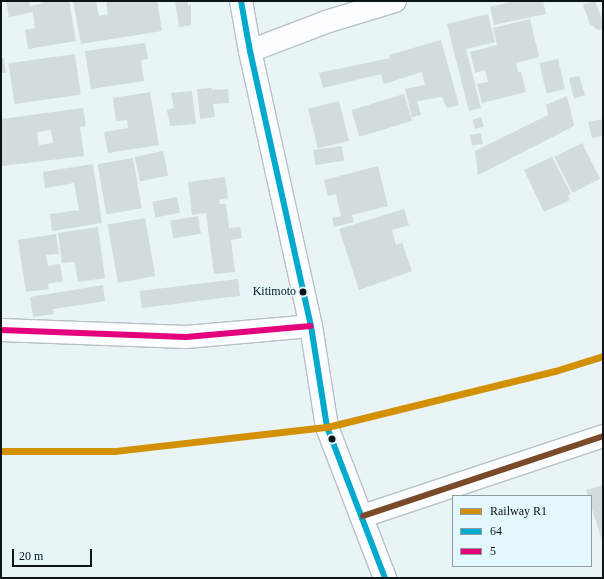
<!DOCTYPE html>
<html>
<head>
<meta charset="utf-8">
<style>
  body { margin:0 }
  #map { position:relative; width:604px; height:579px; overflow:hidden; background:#e8f4f6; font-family:Georgia,serif }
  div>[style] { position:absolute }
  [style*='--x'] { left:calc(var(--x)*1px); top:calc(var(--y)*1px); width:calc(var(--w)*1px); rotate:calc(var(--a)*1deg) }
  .building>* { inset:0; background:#d2dbdd; transform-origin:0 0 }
  .roads { filter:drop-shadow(1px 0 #b8c1c3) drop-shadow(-1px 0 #b8c1c3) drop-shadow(0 1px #b8c1c3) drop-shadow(0 -1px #b8c1c3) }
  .street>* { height:22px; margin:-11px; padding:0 11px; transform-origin:11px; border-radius:11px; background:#fcfdfe }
  .secondary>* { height:22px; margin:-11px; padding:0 11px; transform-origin:11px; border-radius:11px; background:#fcfdfe }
  .bus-1>* { height:6px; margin:-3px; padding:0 3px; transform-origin:3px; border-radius:3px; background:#00a9ce }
  .bus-2>* { height:6px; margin:-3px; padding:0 3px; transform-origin:3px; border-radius:3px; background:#e5007d }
  .bus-3>* { height:6px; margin:-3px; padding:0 3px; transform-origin:3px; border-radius:3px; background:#7a4b2a }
  .rail-1>* { height:7px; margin:-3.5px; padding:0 3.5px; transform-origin:3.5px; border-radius:3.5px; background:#d49003 }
  .dots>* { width:11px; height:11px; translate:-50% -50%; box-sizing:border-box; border:2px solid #e2f8fc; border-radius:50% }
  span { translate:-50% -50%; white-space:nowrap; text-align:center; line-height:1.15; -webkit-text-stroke:3px #e2f8fc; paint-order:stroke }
  .bus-label { font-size:12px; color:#0d1416 }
  .right { translate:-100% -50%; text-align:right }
  .frame { position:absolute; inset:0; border:2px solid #0d1416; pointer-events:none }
  .legend { position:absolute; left:452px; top:495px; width:140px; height:72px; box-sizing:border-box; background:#e2f8fc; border:1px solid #8d9da0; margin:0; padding:5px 7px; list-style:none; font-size:12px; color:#0d1416 }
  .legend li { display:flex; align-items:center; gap:8px; height:20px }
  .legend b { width:20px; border:1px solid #8d9da0 }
  .scale { position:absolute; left:12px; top:549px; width:80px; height:18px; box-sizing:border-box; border:2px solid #0d1416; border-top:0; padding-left:5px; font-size:12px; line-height:14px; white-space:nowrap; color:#0d1416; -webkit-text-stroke:3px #e2f8fc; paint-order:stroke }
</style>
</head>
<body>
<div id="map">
  <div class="building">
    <i style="clip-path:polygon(6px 1px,29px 1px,30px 6px,44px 3px,43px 1px,69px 1px,76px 41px,28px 49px,25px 30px,35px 28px,33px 12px,9px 17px)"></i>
    <i style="clip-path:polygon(73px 1px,96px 1px,99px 16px,108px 14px,106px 1px,157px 1px,162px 31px,81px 44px)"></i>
    <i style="clip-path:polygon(175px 1px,188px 1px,188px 6px,191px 5px,191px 25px,179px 27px)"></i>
    <i style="clip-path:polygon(515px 1px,543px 1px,546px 14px,494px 25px,490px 7px)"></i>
    <i style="clip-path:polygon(595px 1px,603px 21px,603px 29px,598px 30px,590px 24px,583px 5px)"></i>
    <i style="clip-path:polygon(488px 14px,495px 42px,466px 49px,481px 108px,469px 111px,447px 24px)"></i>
    <i style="clip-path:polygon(530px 19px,539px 57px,516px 63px,518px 72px,521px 72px,526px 92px,482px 103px,477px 84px,488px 82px,485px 70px,475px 73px,470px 52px,497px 45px,493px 28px)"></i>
    <i style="clip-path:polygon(441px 40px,459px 105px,447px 108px,442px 97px,417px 101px,421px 115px,412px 117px,405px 89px,425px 85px,422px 72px,384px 84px,381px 74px,323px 88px,319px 73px,390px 58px,389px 55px)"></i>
    <i style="clip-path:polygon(145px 43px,148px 59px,141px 60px,144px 81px,91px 89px,85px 51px)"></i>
    <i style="left:75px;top:54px;width:41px;height:67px;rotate:82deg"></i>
    <i style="clip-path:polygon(1px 58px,4px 58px,6px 73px,1px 73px)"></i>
    <i style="left:558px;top:59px;width:31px;height:19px;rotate:77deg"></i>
    <i style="clip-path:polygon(579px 76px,585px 95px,574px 99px,569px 78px)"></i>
    <i style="clip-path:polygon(212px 88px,211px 90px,228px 89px,229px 103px,213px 104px,215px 117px,200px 119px,197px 89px)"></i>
    <i style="clip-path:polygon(192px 91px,196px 124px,170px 126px,167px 110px,174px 108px,171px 93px)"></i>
    <i style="clip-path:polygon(150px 92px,159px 145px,108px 153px,104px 132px,128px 128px,127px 120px,116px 121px,113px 98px)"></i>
    <i style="left:404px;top:94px;width:28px;height:55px;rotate:73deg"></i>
    <i style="clip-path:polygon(567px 96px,574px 126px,478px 175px,475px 151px,548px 115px,546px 105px)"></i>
    <i style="left:339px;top:101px;width:41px;height:32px;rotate:76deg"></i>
    <i style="clip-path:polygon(evenodd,83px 108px,86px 126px,80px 127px,84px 156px,2px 166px,1px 119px,83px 108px,51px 130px,53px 143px,39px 145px,37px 132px,51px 130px)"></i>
    <i style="left:481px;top:117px;width:10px;height:9px;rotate:73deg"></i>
    <i style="clip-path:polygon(603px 119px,603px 136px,592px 138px,588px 122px)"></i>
    <i style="left:481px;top:133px;width:11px;height:11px;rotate:80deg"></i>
    <i style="left:582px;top:143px;width:40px;height:31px;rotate:63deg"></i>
    <i style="left:342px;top:146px;width:15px;height:29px;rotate:82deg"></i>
    <i style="left:163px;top:151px;width:25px;height:29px;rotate:78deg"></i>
    <i style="clip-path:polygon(552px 157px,571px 194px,568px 195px,570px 200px,544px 212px,524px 170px)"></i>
    <i style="left:133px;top:158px;width:51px;height:36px;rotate:80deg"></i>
    <i style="clip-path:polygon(93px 164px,102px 223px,52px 231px,50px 214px,79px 210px,74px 183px,45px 188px,43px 172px)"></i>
    <i style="clip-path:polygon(378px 166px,388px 206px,352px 215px,354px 222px,334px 227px,332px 218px,341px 216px,336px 194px,328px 196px,324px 180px)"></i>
    <i style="clip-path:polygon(225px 177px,228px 198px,219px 200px,220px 204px,226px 204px,229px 228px,240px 227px,242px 238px,231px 240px,235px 272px,214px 274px,206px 213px,192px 215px,188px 182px)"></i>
    <i style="left:177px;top:197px;width:16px;height:25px;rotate:79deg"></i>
    <i style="clip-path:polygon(404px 209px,409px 225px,392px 230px,396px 245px,402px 243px,412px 271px,359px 290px,339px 229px)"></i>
    <i style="left:198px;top:216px;width:18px;height:28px;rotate:81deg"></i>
    <i style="left:145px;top:218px;width:59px;height:38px;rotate:80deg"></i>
    <i style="clip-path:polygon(98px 227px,105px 278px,78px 282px,75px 262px,62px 263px,58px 233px)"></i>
    <i style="clip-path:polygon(56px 234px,59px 254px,46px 255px,48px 266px,60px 264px,63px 281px,48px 284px,49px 289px,26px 292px,18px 240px)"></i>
    <i style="left:238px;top:279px;width:17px;height:99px;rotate:83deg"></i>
    <i style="clip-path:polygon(103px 285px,105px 301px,53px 309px,54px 314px,33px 317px,30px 297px)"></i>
    <i style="clip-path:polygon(603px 485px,603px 543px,591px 506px,591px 496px,588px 496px,586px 490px)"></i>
  </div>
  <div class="roads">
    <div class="street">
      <i style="--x:250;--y:51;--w:85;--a:-20.8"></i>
      <i style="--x:329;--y:21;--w:69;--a:-16.9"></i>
      <i style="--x:1;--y:330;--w:185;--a:2.2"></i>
      <i style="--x:186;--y:337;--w:125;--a:-5"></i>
      <i style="--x:363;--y:516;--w:253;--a:-18.4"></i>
    </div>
    <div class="secondary">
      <i style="--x:241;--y:1;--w:51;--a:79.8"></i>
      <i style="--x:250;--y:51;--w:282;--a:77.5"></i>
      <i style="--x:311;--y:326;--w:102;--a:81"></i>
      <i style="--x:327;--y:427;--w:162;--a:69"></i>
    </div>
  </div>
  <div class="bus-1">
    <i style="--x:241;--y:1;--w:51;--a:79.8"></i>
    <i style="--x:250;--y:51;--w:282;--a:77.5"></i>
    <i style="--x:311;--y:326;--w:102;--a:81"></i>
    <i style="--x:327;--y:427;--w:162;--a:69"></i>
  </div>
  <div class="bus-2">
    <i style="--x:1;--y:330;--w:185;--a:2.2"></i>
    <i style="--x:186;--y:337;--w:125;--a:-5"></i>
  </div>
  <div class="bus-3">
    <i style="--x:363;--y:516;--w:253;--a:-18.4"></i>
  </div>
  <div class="rail-1">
    <i style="--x:1;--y:451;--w:114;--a:0"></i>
    <i style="--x:115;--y:451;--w:213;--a:-6.5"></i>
    <i style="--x:327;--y:427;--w:235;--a:-13.8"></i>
    <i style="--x:555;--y:371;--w:50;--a:-17.4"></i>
  </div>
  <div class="dots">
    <i style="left:303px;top:292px;background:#0d1416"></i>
    <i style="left:332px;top:439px;background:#0d1416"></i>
  </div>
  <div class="bus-label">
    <span class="right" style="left:296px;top:292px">Kitimoto</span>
  </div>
  <div class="frame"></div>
  <ul class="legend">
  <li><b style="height:5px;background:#d49003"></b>Railway R1</li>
  <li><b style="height:5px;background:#00a9ce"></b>64</li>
  <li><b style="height:5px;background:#e5007d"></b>5</li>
  </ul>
  <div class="scale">20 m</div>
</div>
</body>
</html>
